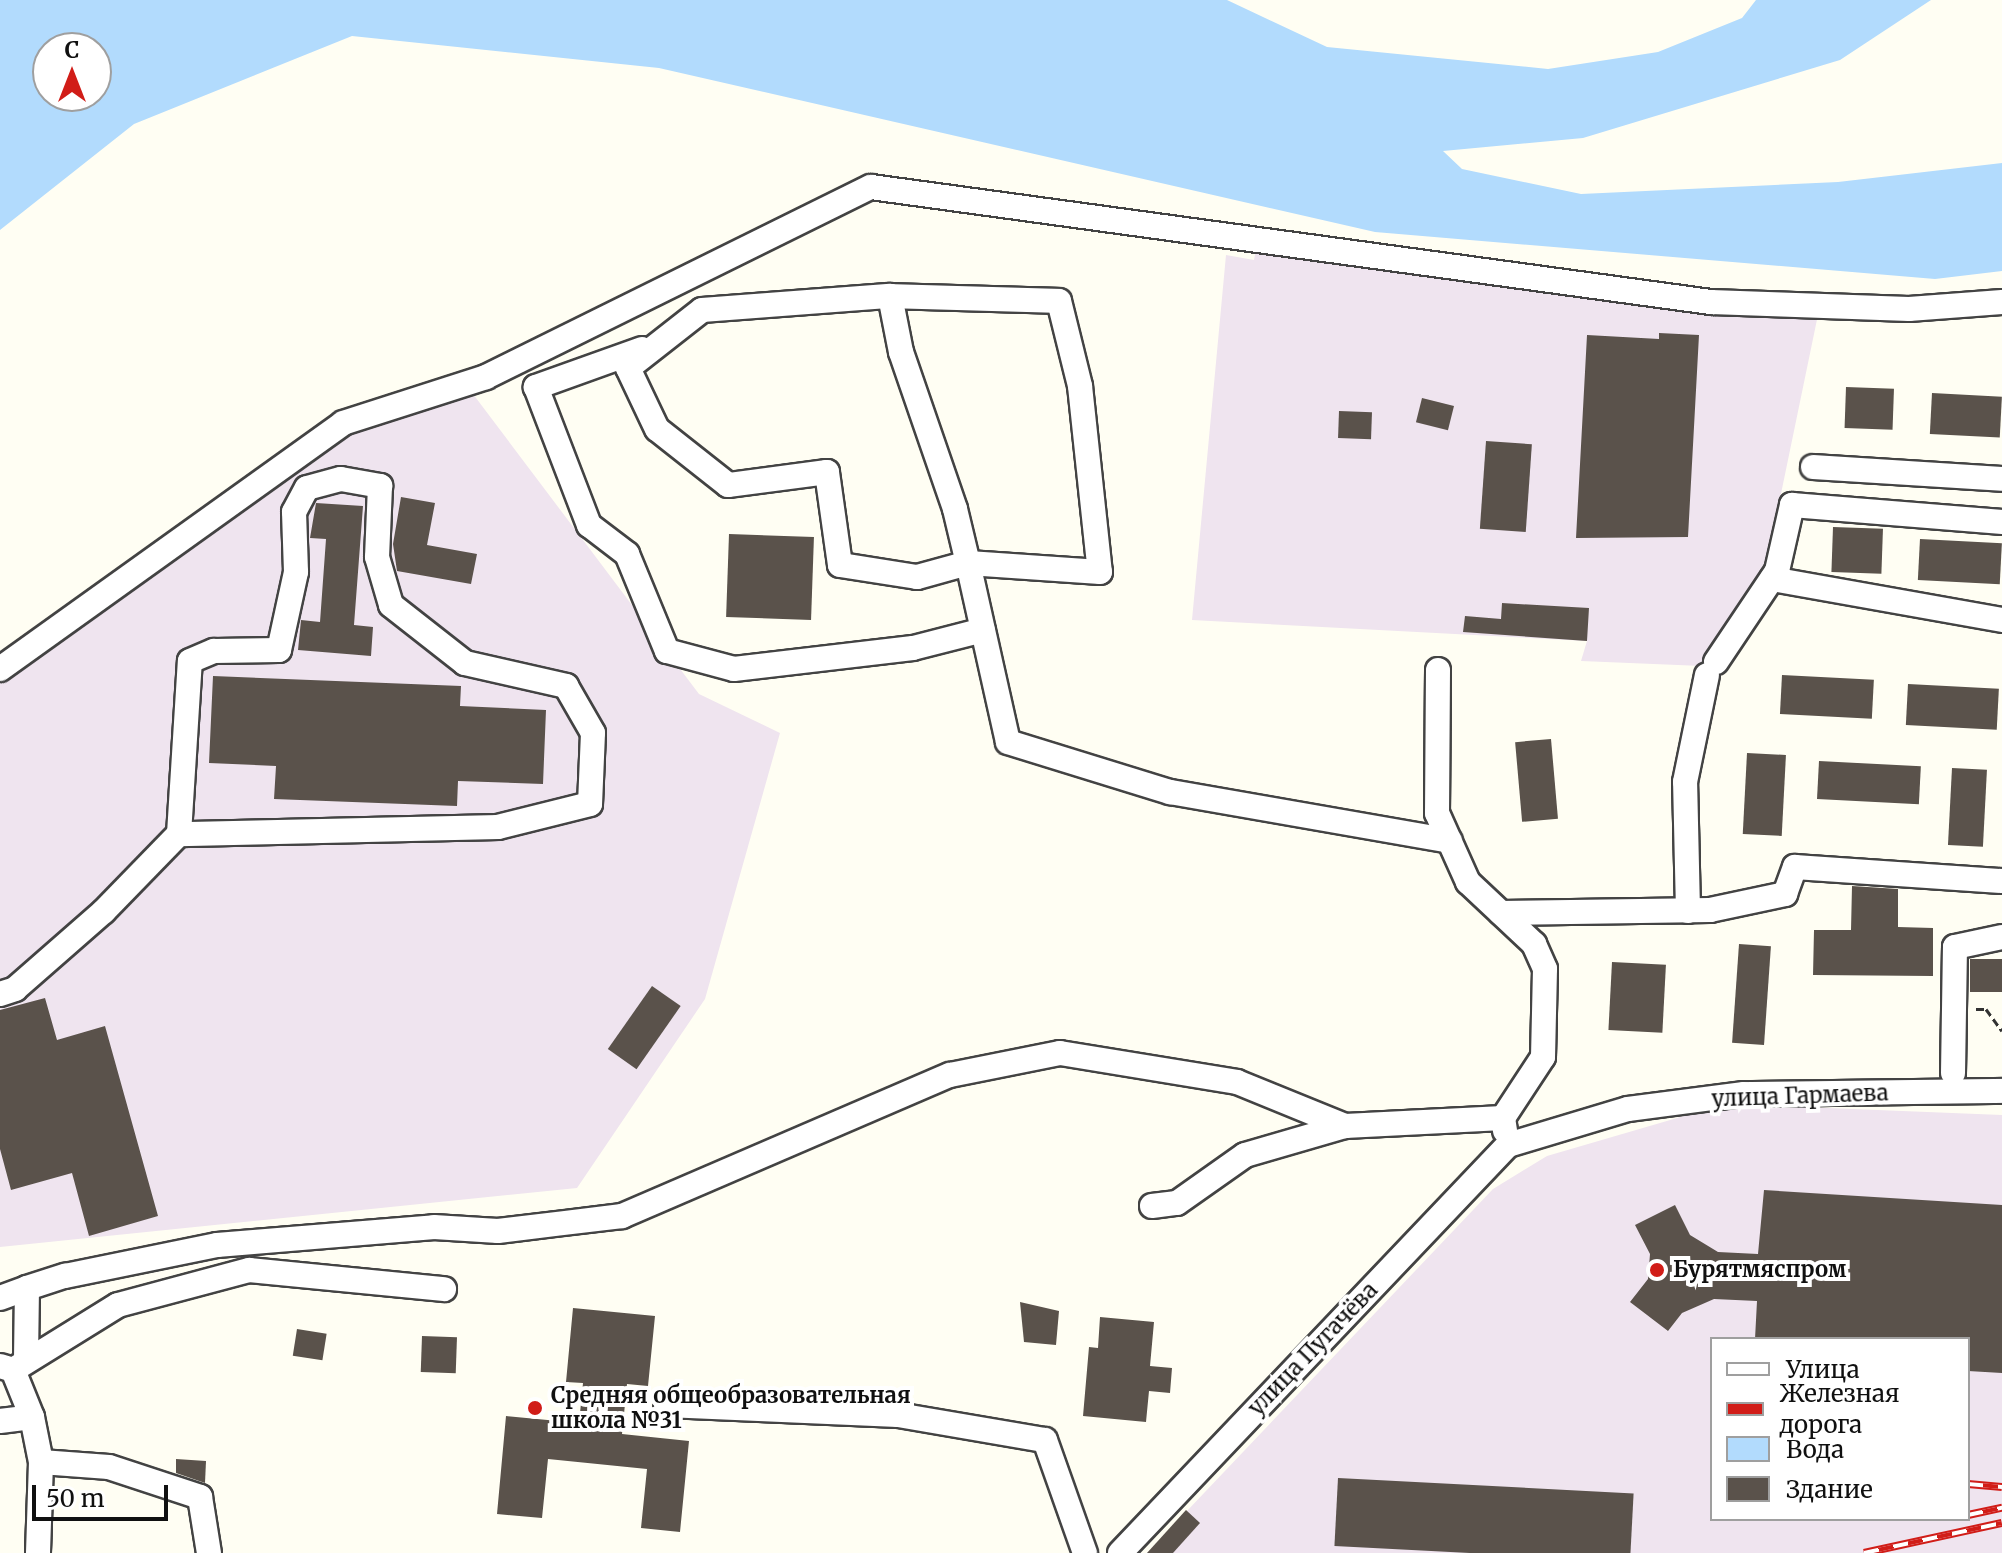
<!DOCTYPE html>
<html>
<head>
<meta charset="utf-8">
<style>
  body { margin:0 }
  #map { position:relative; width:2002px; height:1553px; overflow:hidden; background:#fffef3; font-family:Merriweather,serif }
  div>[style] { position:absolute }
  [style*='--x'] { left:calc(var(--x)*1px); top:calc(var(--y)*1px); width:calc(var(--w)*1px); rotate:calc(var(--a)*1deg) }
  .industrial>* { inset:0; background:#efe4ef }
  .water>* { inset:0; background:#b2dbfd }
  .building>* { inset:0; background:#5a524b; transform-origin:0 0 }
  .path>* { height:3px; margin-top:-1.5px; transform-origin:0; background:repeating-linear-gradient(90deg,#323232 0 8px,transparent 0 12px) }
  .roads { filter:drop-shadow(2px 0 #434343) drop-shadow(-2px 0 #434343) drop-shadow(0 2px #434343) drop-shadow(0 -2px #434343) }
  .minor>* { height:24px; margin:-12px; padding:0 12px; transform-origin:12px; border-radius:12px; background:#fff }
  .rail>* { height:8px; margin-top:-4px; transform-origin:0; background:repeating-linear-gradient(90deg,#fff 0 15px,#d11d18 0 30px); box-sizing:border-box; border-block:2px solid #d11d18 }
  .dots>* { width:22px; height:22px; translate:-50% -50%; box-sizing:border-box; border:4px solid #fff; border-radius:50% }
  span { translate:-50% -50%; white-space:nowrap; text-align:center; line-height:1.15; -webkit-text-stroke:8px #fff; paint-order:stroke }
  .street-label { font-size:22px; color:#101010 }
  .poi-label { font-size:22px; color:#101010; font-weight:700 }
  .left { translate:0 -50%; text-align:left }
  .legend { position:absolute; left:1710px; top:1337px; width:260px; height:184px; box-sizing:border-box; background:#fff; border:2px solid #9f9f9f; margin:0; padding:10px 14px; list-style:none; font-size:24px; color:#101010 }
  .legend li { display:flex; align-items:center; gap:16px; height:40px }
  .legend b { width:40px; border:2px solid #9f9f9f }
  .north { position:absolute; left:32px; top:32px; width:80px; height:80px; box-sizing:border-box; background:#fff; border:2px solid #9f9f9f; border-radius:50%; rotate:0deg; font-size:22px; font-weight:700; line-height:32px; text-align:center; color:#101010 }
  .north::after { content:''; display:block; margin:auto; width:28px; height:36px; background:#d11d18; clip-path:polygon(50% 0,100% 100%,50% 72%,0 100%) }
  .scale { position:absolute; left:32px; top:1485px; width:136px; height:36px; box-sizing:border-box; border:4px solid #101010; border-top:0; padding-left:10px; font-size:24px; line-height:28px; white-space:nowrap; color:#101010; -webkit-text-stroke:6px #fff; paint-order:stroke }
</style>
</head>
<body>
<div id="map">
  <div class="industrial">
    <i style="clip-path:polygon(1257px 244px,1820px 305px,1765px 571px,1702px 666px,1581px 661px,1587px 641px,1192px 620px,1226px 255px,1254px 260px)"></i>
    <i style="clip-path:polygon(473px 394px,699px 694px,780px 733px,705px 999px,577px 1188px,0 1247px,0 682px,329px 441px)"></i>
    <i style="clip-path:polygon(evenodd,1725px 1104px,2002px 1115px,2002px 1553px,1147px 1553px,1493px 1189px,1547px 1156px,1725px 1104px,1712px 1339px,1968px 1339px,1968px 1519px,1712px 1519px,1712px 1339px)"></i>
  </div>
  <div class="water">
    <i style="clip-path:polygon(evenodd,0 0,1227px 0,1327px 47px,1548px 69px,1658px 52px,1742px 18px,1756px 0,1931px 0,1840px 60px,1583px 138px,1443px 151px,1462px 169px,1581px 194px,1838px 182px,2002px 163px,2002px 271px,1935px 279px,1375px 232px,659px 68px,352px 36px,134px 124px,0 230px,0 0,48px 48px,96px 48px,96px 96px,48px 96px,48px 48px)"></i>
  </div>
  <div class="building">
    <i style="clip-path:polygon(1659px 333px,1699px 335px,1688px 537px,1576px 538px,1587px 335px,1659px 339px)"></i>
    <i style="left:1846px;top:387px;width:48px;height:41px;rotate:2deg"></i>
    <i style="left:1932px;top:393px;width:70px;height:41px;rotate:3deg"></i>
    <i style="left:1422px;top:398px;width:33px;height:25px;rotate:14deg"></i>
    <i style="left:1339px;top:411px;width:33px;height:27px;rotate:2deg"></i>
    <i style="left:1486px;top:441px;width:46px;height:88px;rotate:4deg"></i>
    <i style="clip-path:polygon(401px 497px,435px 503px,427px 545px,477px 554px,471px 584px,397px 571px,393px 544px)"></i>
    <i style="clip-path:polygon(316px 503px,363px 506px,354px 625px,373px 627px,371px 656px,298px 650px,301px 620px,320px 622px,326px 539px,310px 538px)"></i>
    <i style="left:1833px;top:527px;width:50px;height:45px;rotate:2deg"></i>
    <i style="left:729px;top:534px;width:85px;height:83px;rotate:2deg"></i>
    <i style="left:1920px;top:539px;width:82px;height:41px;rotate:3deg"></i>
    <i style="clip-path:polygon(1502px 603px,1589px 608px,1587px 641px,1463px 632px,1465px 616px,1501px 619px)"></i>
    <i style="left:1782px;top:675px;width:92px;height:39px;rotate:3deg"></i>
    <i style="clip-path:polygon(213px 676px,461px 686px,460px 706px,546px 710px,543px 784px,458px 781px,457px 806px,274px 799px,276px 766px,209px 763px)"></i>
    <i style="left:1908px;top:684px;width:91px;height:41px;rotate:3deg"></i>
    <i style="left:1551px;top:739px;width:80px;height:36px;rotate:85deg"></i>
    <i style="left:1747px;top:753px;width:39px;height:81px;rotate:3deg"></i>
    <i style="left:1819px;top:761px;width:102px;height:38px;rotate:3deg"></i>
    <i style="left:1952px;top:768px;width:35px;height:77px;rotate:3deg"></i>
    <i style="clip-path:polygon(1852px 886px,1898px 889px,1898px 927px,1933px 928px,1933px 976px,1813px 975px,1814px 930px,1851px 930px)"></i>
    <i style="left:1739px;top:944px;width:32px;height:99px;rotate:4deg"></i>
    <i style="left:1970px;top:959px;width:32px;height:33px"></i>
    <i style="left:1612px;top:962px;width:54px;height:68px;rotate:3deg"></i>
    <i style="left:652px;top:986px;width:35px;height:77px;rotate:35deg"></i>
    <i style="clip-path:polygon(45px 998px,57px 1040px,105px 1026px,158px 1216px,89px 1236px,72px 1173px,11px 1190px,0 1149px,0 1010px)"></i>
    <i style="clip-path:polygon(1764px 1190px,2002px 1205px,2002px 1373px,1968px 1371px,1968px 1339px,1755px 1339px,1757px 1301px,1714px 1299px,1682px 1313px,1668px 1331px,1630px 1302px,1648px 1279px,1650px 1254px,1635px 1225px,1675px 1205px,1690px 1235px,1718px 1252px,1758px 1254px)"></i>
    <i style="clip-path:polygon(1020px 1302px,1059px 1311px,1056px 1345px,1024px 1342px)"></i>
    <i style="clip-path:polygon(573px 1308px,655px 1316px,648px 1386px,627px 1384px,622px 1434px,689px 1441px,680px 1532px,641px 1528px,647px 1469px,548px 1459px,542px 1518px,497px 1514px,506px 1416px,579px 1423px,583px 1383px,566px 1382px)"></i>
    <i style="clip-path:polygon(1100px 1317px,1154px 1322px,1150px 1366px,1172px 1368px,1170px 1393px,1149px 1391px,1146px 1422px,1083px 1416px,1089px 1347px,1098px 1348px)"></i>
    <i style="left:297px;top:1329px;width:30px;height:27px;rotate:9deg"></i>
    <i style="left:422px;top:1336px;width:35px;height:36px;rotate:2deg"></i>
    <i style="clip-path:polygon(176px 1459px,206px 1461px,205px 1483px,176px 1473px)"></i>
    <i style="left:1338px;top:1478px;width:296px;height:68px;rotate:3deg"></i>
    <i style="clip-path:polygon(1186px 1510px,1200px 1523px,1173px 1553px,1147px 1553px)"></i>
  </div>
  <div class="path">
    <i style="--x:1976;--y:1009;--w:10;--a:0"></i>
    <i style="--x:1986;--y:1009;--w:27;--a:54"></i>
  </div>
  <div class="roads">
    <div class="minor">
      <i style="--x:890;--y:296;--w:169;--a:1.7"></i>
      <i style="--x:1059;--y:301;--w:88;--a:76.1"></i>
      <i style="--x:1080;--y:386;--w:187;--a:83.9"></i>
      <i style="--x:1100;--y:572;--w:132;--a:-176.1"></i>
      <i style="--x:968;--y:563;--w:53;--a:164.6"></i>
      <i style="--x:917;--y:577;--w:78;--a:-171.1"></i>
      <i style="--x:840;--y:565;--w:94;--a:-98"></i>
      <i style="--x:827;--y:472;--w:100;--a:172.5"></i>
      <i style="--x:728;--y:485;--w:90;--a:-141.7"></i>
      <i style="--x:657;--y:429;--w:68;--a:-115.4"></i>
      <i style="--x:628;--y:368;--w:94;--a:-38.1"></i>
      <i style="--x:702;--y:310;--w:189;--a:-4.3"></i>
      <i style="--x:890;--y:296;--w:57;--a:78.9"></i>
      <i style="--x:901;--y:352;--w:166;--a:71"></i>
      <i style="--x:955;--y:509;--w:56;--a:76.5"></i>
      <i style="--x:968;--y:563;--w:183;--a:77.4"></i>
      <i style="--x:1008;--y:742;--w:170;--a:17.2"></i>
      <i style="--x:1170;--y:792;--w:284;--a:9.9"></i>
      <i style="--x:642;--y:349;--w:113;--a:160.3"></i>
      <i style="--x:536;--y:387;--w:148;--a:69"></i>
      <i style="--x:589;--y:525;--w:48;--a:37.3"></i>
      <i style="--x:627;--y:554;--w:105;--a:67.6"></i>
      <i style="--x:667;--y:651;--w:69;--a:15"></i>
      <i style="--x:734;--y:669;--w:180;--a:-6.7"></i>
      <i style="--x:913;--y:648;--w:72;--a:-14.4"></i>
      <i style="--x:1813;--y:467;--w:189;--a:3.6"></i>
      <i style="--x:1772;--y:579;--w:234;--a:10.1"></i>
      <i style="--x:1716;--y:662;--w:110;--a:-56.2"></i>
      <i style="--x:1777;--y:571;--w:68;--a:-77.2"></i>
      <i style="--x:1792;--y:505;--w:211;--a:4.6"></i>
      <i style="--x:0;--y:669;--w:422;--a:-35.6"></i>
      <i style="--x:343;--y:423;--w:150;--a:-17.8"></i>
      <i style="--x:486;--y:377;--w:429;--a:-26.3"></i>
      <i style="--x:871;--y:187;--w:848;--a:7.8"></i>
      <i style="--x:1711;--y:302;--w:198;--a:2"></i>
      <i style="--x:1909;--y:309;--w:93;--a:-4.3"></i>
      <i style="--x:1438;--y:670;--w:143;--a:90.4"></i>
      <i style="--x:1437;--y:813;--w:76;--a:65.8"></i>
      <i style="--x:1468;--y:882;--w:91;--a:43.2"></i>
      <i style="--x:1534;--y:944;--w:27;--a:66"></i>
      <i style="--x:1545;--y:969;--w:88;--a:91.3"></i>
      <i style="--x:1543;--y:1057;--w:73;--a:123.3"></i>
      <i style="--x:1503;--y:1118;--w:13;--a:81"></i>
      <i style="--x:1688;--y:911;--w:129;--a:-91.3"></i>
      <i style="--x:1685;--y:782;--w:109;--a:-78.4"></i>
      <i style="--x:1501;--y:913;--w:209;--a:-0.8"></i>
      <i style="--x:1710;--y:910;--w:77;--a:-12"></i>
      <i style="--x:1785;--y:894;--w:29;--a:-70"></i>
      <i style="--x:1795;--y:867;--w:207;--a:3.9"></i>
      <i style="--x:0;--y:994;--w:16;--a:-18"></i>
      <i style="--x:15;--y:989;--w:118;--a:-41.2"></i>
      <i style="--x:104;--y:911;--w:107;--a:-45.8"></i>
      <i style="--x:179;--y:834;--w:173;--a:-86.4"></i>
      <i style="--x:190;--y:661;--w:26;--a:-23"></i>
      <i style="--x:214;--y:651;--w:65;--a:-0.9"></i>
      <i style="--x:279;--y:650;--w:80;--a:-77.7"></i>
      <i style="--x:296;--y:572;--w:60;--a:-91.9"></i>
      <i style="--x:294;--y:512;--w:27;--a:-62"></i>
      <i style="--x:307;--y:488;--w:35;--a:-15"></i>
      <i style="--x:341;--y:479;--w:40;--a:10"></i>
      <i style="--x:380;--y:486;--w:71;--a:92.4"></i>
      <i style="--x:377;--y:557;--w:50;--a:73.7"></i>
      <i style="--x:391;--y:605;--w:94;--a:38.1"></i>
      <i style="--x:465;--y:663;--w:104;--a:12.8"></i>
      <i style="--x:566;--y:686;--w:54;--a:60.1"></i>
      <i style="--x:593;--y:733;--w:71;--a:92.4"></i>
      <i style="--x:590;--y:804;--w:95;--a:166"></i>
      <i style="--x:498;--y:827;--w:319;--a:178.7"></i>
      <i style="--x:1953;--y:1073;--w:126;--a:-89.1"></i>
      <i style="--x:1955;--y:947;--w:48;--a:-12"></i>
      <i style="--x:1152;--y:1206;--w:25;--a:-7"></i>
      <i style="--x:1177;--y:1203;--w:83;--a:-35.2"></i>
      <i style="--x:1245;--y:1155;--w:104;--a:-16.2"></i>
      <i style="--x:0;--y:1298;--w:29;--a:-20"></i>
      <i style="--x:26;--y:1359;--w:71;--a:-89.2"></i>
      <i style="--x:27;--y:1288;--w:40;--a:-18"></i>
      <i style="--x:65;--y:1276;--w:155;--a:-11.5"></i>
      <i style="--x:217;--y:1245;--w:218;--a:-4.7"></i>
      <i style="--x:434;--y:1227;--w:64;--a:3.6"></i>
      <i style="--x:498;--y:1231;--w:125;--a:-6.9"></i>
      <i style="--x:622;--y:1216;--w:357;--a:-23.3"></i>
      <i style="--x:950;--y:1075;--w:112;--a:-11.3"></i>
      <i style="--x:1060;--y:1053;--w:179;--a:9.3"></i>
      <i style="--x:1237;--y:1082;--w:117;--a:22.2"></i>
      <i style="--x:1345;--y:1126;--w:158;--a:-2.9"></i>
      <i style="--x:0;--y:1366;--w:14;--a:17"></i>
      <i style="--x:13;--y:1370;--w:51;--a:68"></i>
      <i style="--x:13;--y:1370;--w:123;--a:-31.8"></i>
      <i style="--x:118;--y:1305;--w:136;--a:-15"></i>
      <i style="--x:249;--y:1270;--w:196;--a:5.6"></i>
      <i style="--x:666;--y:1405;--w:232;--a:2.5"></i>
      <i style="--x:898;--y:1415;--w:149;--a:9.7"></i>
      <i style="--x:1045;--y:1440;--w:120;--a:70.5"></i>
      <i style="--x:0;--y:1421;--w:32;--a:-7"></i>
      <i style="--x:32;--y:1417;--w:46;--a:78.7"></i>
      <i style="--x:41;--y:1462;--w:91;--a:91.9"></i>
      <i style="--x:41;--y:1462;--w:68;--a:4.2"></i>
      <i style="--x:109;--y:1467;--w:96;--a:18.2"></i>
      <i style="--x:200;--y:1497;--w:57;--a:80.9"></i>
      <i style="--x:1120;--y:1553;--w:563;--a:-46.44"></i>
      <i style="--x:1508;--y:1145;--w:125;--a:-16.7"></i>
      <i style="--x:1628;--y:1109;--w:117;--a:-7.4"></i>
      <i style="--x:1744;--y:1094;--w:258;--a:-0.7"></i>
    </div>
  </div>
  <div class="rail">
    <i style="--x:1968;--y:1484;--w:34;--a:5"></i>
    <i style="--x:1968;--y:1515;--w:35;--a:-12"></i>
    <i style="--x:1864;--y:1553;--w:141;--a:-12.3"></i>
  </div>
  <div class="dots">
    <i style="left:1657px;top:1270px;background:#d11d18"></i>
    <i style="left:535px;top:1408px;background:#d11d18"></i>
  </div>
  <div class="street-label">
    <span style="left:1800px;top:1096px;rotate:-2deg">улица Гармаева</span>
    <span style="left:1313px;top:1349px;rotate:-46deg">улица Пугачёва</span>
  </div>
  <div class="poi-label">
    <span class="left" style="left:1673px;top:1270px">Бурятмяспром</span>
    <span class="left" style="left:551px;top:1408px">Средняя общеобразовательная<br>школа №31</span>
  </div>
  <ul class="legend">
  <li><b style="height:10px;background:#fff"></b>Улица</li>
  <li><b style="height:10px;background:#d11d18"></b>Железная дорога</li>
  <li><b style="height:22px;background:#b2dbfd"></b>Вода</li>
  <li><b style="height:22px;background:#5a524b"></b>Здание</li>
  </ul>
  <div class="north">С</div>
  <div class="scale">50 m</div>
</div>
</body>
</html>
